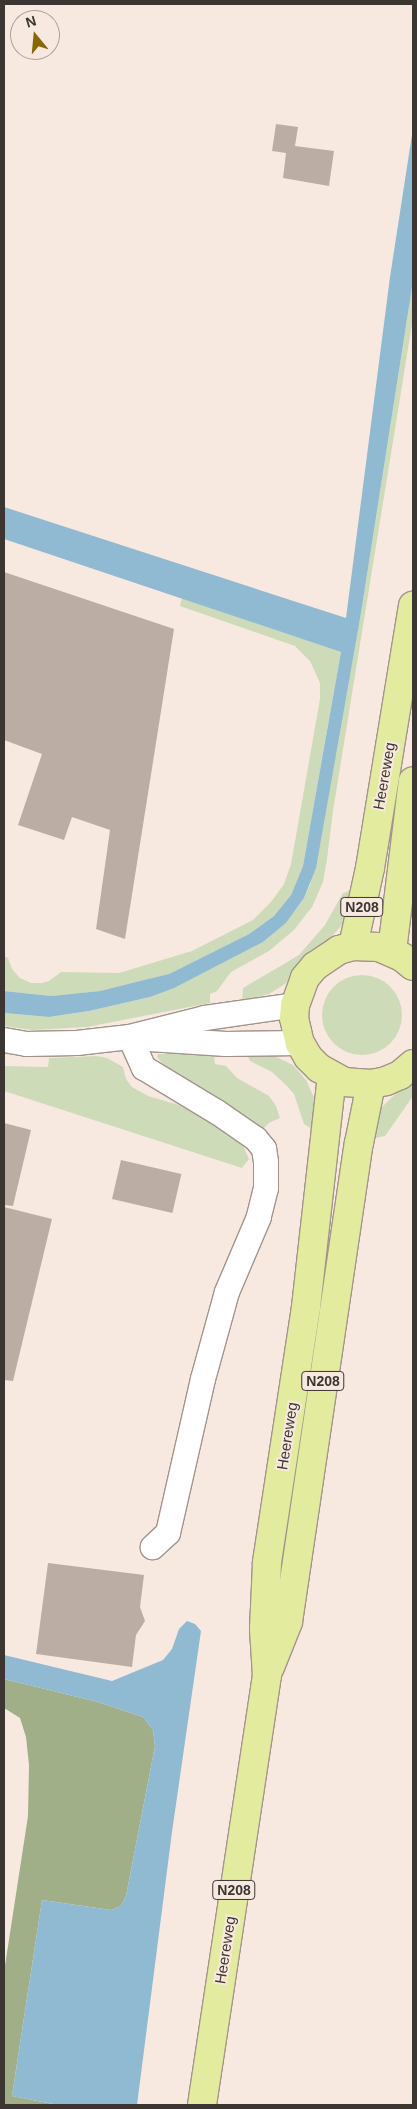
<!DOCTYPE html>
<html>
<head>
<meta charset="utf-8">
<style>
  body { margin:0 }
  #map { position:relative; width:417px; height:2109px; overflow:hidden; background:#f8e9e0; font-family:Helvetica,sans-serif }
  div>[style] { position:absolute }
  [style*='--x'] { left:calc(var(--x)*1px); top:calc(var(--y)*1px); width:calc(var(--w)*1px); rotate:calc(var(--a)*1deg) }
  .green>* { inset:0; background:#cedbb9 }
  .round { border-radius:50% }
  .forest>* { inset:0; background:#a1af89 }
  .water>* { inset:0; background:#90bad1 }
  .building>* { inset:0; background:#bbada4; transform-origin:0 0 }
  .roads { filter:drop-shadow(1px 0 #a2948c) drop-shadow(-1px 0 #a2948c) drop-shadow(0 1px #a2948c) drop-shadow(0 -1px #a2948c) }
  .minor>* { height:24px; margin:-12px; padding:0 12px; transform-origin:12px; border-radius:12px; background:#fff }
  .primary>* { height:28px; margin:-14px; padding:0 14px; transform-origin:14px; border-radius:14px; background:#e3ec9e }
  span { translate:-50% -50%; white-space:nowrap; text-align:center; line-height:1.15; -webkit-text-stroke:4px #f8e9e0; paint-order:stroke }
  .shield-label span { padding:1px 4px; background:#f8e9e0; border:1px solid; border-radius:4px; -webkit-text-stroke-width:0 }
  .shield-label { font-size:14px; color:#3b3632; font-weight:700 }
  .street-label { font-size:15px; color:#3b3632 }
  .frame { position:absolute; inset:0; border:5px solid #3b3632; pointer-events:none }
  .north { position:absolute; left:10px; top:10px; width:50px; height:50px; box-sizing:border-box; background:#f8e9e0; border:1px solid #aca19a; border-radius:50%; rotate:343deg; font-size:14px; font-weight:700; line-height:20px; text-align:center; color:#3b3632 }
  .north::after { content:''; display:block; margin:auto; width:18px; height:22px; background:#8a6604; clip-path:polygon(50% 0,100% 100%,50% 72%,0 100%) }
</style>
</head>
<body>
<div id="map">
  <div class="green">
    <i style="clip-path:polygon(413px 281px,413px 318px,333px 811px,327px 859px,323px 882px,312px 907px,294px 930px,269px 951px,231px 972px,217px 991px,210px 994px,210px 1003px,87px 1027px,32px 1030px,4px 1026px,4px 1013px,49px 1017px,89px 1011px,150px 997px,263px 942px,286px 923px,304px 898px,310px 885px,361px 613px)"></i>
    <i style="clip-path:polygon(182px 598px,341px 652px,303px 866px,291px 895px,274px 916px,249px 934px,169px 974px,100px 991px,51px 996px,4px 991px,4px 956px,8px 958px,12px 969px,20px 978px,31px 983px,42px 983px,49px 981px,61px 972px,119px 973px,192px 951px,253px 920px,271px 902px,284px 884px,291px 864px,320px 699px,320px 683px,310px 661px,295px 646px,180px 606px)"></i>
    <i style="clip-path:polygon(352px 890px,348px 916px,341px 926px,328px 941px,303px 961px,285px 984px,269px 994px,242px 1001px,243px 988px,299px 955px,325px 925px,343px 893px)"></i>
    <i class="round" style="left:322px;top:975px;width:80px;height:80px"></i>
    <i style="clip-path:polygon(266px 1052px,293px 1065px,306px 1080px,317px 1104px,313px 1130px,304px 1124px,294px 1094px,287px 1086px,272px 1072px,250px 1061px,246px 1053px)"></i>
    <i style="clip-path:polygon(158px 1054px,214px 1054px,215px 1064px,226px 1066px,237px 1078px,269px 1096px,276px 1106px,280px 1118px,269px 1123px,261px 1131px,250px 1119px,180px 1078px,162px 1063px,157px 1057px)"></i>
    <i style="clip-path:polygon(97px 1056px,107px 1058px,123px 1067px,126px 1079px,132px 1087px,148px 1096px,179px 1105px,227px 1129px,241px 1141px,249px 1159px,242px 1168px,4px 1091px,4px 1066px,48px 1067px,49px 1058px)"></i>
    <i style="clip-path:polygon(413px 1077px,413px 1096px,385px 1136px,371px 1139px,379px 1110px)"></i>
  </div>
  <div class="forest">
    <i style="clip-path:polygon(4px 1679px,98px 1702px,143px 1717px,153px 1730px,155px 1746px,126px 1896px,121px 1906px,111px 1910px,42px 1900px,12px 2096px,58px 2105px,4px 2105px,4px 1972px,28px 1816px,29px 1765px,26px 1737px,20px 1718px,4px 1708px)"></i>
  </div>
  <div class="water">
    <i style="clip-path:polygon(413px 128px,413px 281px,361px 613px,316px 868px,304px 898px,286px 923px,263px 942px,174px 988px,150px 997px,89px 1011px,49px 1017px,4px 1013px,4px 991px,51px 996px,100px 991px,148px 979px,169px 974px,249px 934px,274px 916px,291px 895px,303px 866px,341px 652px,4px 539px,4px 507px,346px 618px,390px 277px)"></i>
    <i style="clip-path:polygon(187px 1621px,195px 1624px,201px 1631px,172px 1832px,137px 2105px,58px 2105px,12px 2096px,42px 1900px,111px 1910px,121px 1906px,126px 1896px,155px 1746px,153px 1730px,143px 1717px,98px 1702px,4px 1679px,4px 1655px,112px 1681px,163px 1660px,172px 1649px,179px 1629px)"></i>
  </div>
  <div class="building">
    <i style="clip-path:polygon(276px 124px,298px 127px,295px 146px,334px 151px,329px 186px,283px 178px,286px 153px,272px 151px)"></i>
    <i style="clip-path:polygon(4px 572px,174px 629px,125px 939px,96px 929px,110px 830px,72px 817px,64px 840px,18px 825px,42px 754px,4px 740px)"></i>
    <i style="clip-path:polygon(4px 1123px,31px 1130px,13px 1206px,4px 1205px)"></i>
    <i style="left:121px;top:1160px;width:62px;height:40px;rotate:13deg"></i>
    <i style="clip-path:polygon(4px 1207px,52px 1219px,13px 1381px,4px 1380px)"></i>
    <i style="clip-path:polygon(48px 1563px,144px 1575px,140px 1607px,145px 1621px,136px 1635px,132px 1667px,36px 1654px)"></i>
  </div>
  <div class="roads">
    <div class="minor">
      <i style="--x:130;--y:1037;--w:34;--a:66"></i>
      <i style="--x:144;--y:1068;--w:85;--a:31.1"></i>
      <i style="--x:217;--y:1112;--w:47;--a:34.7"></i>
      <i style="--x:256;--y:1139;--w:13;--a:51"></i>
      <i style="--x:264;--y:1149;--w:13;--a:81"></i>
      <i style="--x:266;--y:1162;--w:26;--a:90"></i>
      <i style="--x:266;--y:1188;--w:30;--a:104"></i>
      <i style="--x:259;--y:1217;--w:82;--a:113.1"></i>
      <i style="--x:227;--y:1292;--w:90;--a:105.4"></i>
      <i style="--x:203;--y:1379;--w:158;--a:102.8"></i>
      <i style="--x:168;--y:1533;--w:21;--a:137"></i>
      <i style="--x:149;--y:1039;--w:77;--a:3.7"></i>
      <i style="--x:226;--y:1044;--w:74;--a:-0.8"></i>
      <i style="--x:4;--y:1040;--w:23;--a:10"></i>
      <i style="--x:27;--y:1044;--w:50;--a:-1.1"></i>
      <i style="--x:77;--y:1043;--w:53;--a:-6.5"></i>
      <i style="--x:130;--y:1037;--w:77;--a:-14.2"></i>
      <i style="--x:205;--y:1018;--w:91;--a:-8.2"></i>
    </div>
    <div class="primary">
      <i style="--x:353;--y:946;--w:80;--a:-77.7"></i>
      <i style="--x:370;--y:868;--w:266;--a:-80.7"></i>
      <i style="--x:392;--y:951;--w:171;--a:-83"></i>
      <i style="--x:413;--y:966;--w:14;--a:-141"></i>
      <i style="--x:402;--y:957;--w:25;--a:-157"></i>
      <i style="--x:379;--y:947;--w:26;--a:-178"></i>
      <i style="--x:353;--y:946;--w:15;--a:164"></i>
      <i style="--x:339;--y:950;--w:29;--a:146"></i>
      <i style="--x:315;--y:966;--w:16;--a:130"></i>
      <i style="--x:305;--y:978;--w:29;--a:110"></i>
      <i style="--x:295;--y:1005;--w:13;--a:94"></i>
      <i style="--x:294;--y:1018;--w:26;--a:77"></i>
      <i style="--x:300;--y:1043;--w:16;--a:60"></i>
      <i style="--x:308;--y:1057;--w:16;--a:45"></i>
      <i style="--x:319;--y:1068;--w:29;--a:29"></i>
      <i style="--x:344;--y:1082;--w:27;--a:4"></i>
      <i style="--x:371;--y:1084;--w:15;--a:-11"></i>
      <i style="--x:386;--y:1081;--w:15;--a:-23"></i>
      <i style="--x:400;--y:1075;--w:17;--a:-40"></i>
      <i style="--x:270;--y:1667;--w:48;--a:-68.2"></i>
      <i style="--x:288;--y:1622;--w:484;--a:-81.6"></i>
      <i style="--x:359;--y:1143;--w:60;--a:-78.5"></i>
      <i style="--x:202;--y:2105;--w:434;--a:-81.4"></i>
      <i style="--x:267;--y:1676;--w:47;--a:-93.7"></i>
      <i style="--x:264;--y:1629;--w:67;--a:-87.4"></i>
      <i style="--x:267;--y:1562;--w:258;--a:-81.3"></i>
      <i style="--x:306;--y:1307;--w:231;--a:-83.6"></i>
    </div>
  </div>
  <div class="shield-label">
    <span style="left:362px;top:907px">N208</span>
    <span style="left:323px;top:1381px">N208</span>
    <span style="left:234px;top:1890px">N208</span>
  </div>
  <div class="street-label">
    <span style="left:384px;top:776px;rotate:-80deg">Heereweg</span>
    <span style="left:287px;top:1436px;rotate:-81deg">Heereweg</span>
    <span style="left:225px;top:1950px;rotate:-81deg">Heereweg</span>
  </div>
  <div class="frame"></div>
  <div class="north">N</div>
</div>
</body>
</html>
